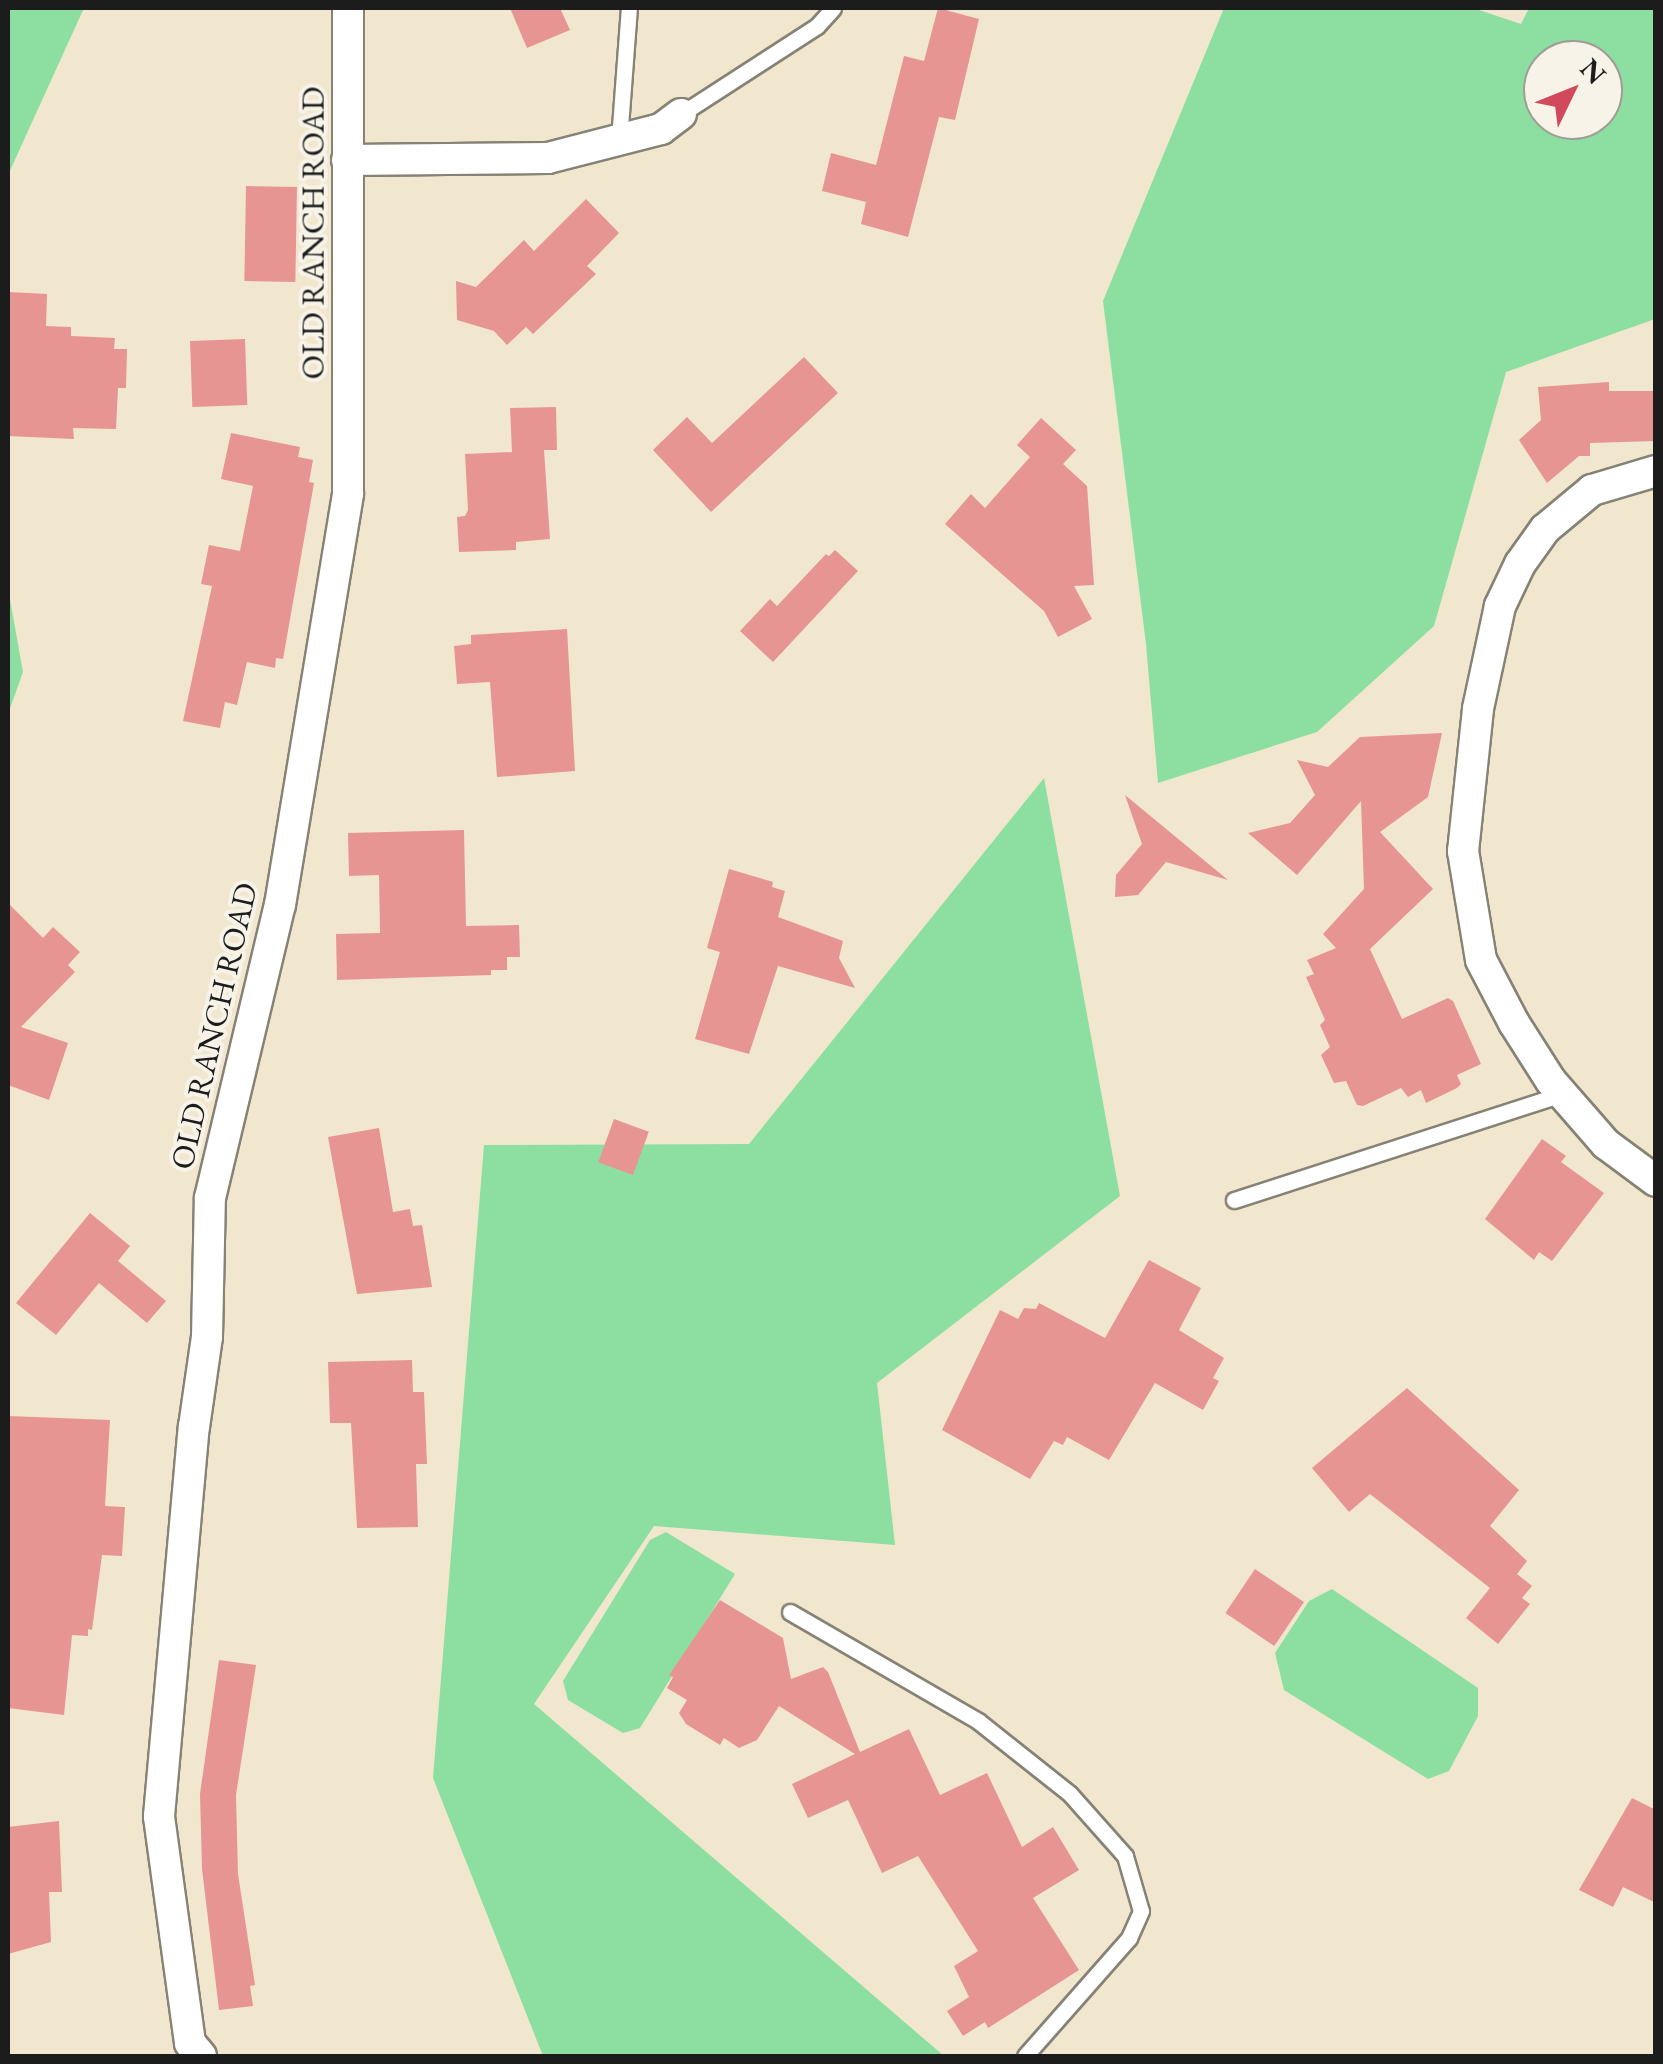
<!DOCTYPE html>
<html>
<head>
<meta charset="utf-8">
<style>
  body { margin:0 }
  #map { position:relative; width:1663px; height:2064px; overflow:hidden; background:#f0e7ce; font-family:"EB Garamond",serif }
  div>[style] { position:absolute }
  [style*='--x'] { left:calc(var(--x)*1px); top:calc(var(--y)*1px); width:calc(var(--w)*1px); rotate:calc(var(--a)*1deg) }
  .green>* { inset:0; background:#8cdfa1 }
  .building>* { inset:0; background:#e79593; transform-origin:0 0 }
  .roads { filter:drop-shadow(2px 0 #868275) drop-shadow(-2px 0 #868275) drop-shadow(0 2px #868275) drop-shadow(0 -2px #868275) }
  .service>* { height:15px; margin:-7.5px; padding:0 7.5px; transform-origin:7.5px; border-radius:7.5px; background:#fff }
  .minor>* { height:30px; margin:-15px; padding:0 15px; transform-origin:15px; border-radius:15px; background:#fff }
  span { translate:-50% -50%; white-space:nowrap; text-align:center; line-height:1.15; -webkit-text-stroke:8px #f7f3e8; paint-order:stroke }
  .street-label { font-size:32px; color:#1c1c1c }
  .frame { position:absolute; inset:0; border:10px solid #1c1c1c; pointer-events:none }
  .north { position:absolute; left:1523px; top:40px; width:100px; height:100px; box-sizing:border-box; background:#f7f3e8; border:2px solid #9f9d96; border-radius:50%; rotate:47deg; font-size:28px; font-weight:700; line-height:40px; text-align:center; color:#1c1c1c }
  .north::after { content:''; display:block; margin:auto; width:35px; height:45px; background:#d1495b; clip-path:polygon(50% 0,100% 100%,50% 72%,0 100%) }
</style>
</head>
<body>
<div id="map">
  <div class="green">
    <i style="clip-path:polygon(8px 8px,84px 8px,8px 175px)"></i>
    <i style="clip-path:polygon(evenodd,1224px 8px,1473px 8px,1521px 24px,1529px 8px,1655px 8px,1655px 319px,1506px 372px,1434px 626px,1317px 732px,1158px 783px,1146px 644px,1103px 301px,1224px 8px,1603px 60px,1603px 120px,1543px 120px,1543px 60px,1603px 60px)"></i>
    <i style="clip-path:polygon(8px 588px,23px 672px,8px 714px)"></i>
    <i style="clip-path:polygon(1044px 778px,1120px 1196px,877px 1383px,895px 1545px,654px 1526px,534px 1704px,944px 2056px,543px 2056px,433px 1778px,484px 1145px,749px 1144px)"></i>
    <i style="clip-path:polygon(666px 1532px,735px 1574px,640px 1728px,623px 1733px,568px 1700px,563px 1681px,650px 1540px)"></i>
    <i style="clip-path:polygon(1332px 1589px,1478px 1688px,1478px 1716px,1449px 1771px,1428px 1779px,1284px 1690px,1275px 1653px,1309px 1601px)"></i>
  </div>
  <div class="building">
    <i style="clip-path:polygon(510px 8px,560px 8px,570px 30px,527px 48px)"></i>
    <i style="clip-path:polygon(938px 8px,979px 19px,955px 120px,939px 117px,908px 237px,861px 224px,866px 202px,822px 191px,831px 153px,876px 165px,904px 56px,924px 61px)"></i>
    <i style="left:246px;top:186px;width:51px;height:95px;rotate:1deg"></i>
    <i style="clip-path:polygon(586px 199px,619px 233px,587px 266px,596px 274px,533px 334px,526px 327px,507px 345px,494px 331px,457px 320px,456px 281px,476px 287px,524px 240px,534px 251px)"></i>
    <i style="clip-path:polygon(8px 292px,47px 294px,46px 326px,71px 327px,71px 336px,115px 338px,114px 349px,127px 349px,126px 388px,118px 388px,116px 429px,73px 428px,74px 439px,8px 436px)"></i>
    <i style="left:245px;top:339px;width:66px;height:55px;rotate:88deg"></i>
    <i style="clip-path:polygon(804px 357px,838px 393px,711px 512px,653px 450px,687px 417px,712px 443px)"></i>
    <i style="clip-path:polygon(1609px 382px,1609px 391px,1656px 391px,1656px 441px,1590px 443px,1590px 456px,1579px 456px,1547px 483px,1519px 440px,1541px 420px,1538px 387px)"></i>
    <i style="clip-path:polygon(556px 407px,557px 450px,544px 450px,550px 539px,516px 542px,516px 550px,459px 552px,457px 517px,465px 516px,468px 510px,465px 454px,512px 452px,510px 408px)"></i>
    <i style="clip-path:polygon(1041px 418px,1076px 450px,1063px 464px,1087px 486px,1094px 585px,1074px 586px,1092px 619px,1058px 637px,1044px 611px,945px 524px,971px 494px,985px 508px,1030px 457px,1017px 445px)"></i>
    <i style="clip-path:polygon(231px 433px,300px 447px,298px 457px,313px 460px,309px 482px,314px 483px,283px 659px,276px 658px,275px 668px,247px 662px,237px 705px,225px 702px,220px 728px,183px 721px,212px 586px,201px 584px,209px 545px,240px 551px,253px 486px,221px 479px)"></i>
    <i style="clip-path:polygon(835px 550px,858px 571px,773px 662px,740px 631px,770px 599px,777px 606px,826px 554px,829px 556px)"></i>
    <i style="clip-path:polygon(567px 629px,575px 771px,497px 777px,490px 682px,457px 684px,454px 646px,471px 644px,471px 635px)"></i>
    <i style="clip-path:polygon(1442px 733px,1428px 797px,1380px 832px,1433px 889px,1370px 949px,1402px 1019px,1448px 998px,1453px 1001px,1481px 1064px,1457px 1075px,1461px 1084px,1457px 1088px,1426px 1103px,1421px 1090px,1408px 1097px,1401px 1088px,1363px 1106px,1357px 1105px,1346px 1081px,1334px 1083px,1321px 1055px,1330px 1047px,1320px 1025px,1325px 1020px,1306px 977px,1314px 974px,1307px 960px,1336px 948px,1323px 934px,1364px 889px,1361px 801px,1297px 875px,1248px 833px,1290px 823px,1315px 795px,1297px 760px,1328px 767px,1360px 737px)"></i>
    <i style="clip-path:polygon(1125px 795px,1228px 880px,1166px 862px,1138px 895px,1115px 897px,1116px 875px,1142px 844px)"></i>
    <i style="clip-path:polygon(464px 830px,466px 926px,519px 925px,520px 957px,507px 957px,507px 970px,491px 970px,491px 975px,337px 980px,336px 934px,380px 933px,379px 875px,349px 876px,348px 833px)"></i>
    <i style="clip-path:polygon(729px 869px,773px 882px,772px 887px,785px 891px,778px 917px,843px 941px,839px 958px,855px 988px,778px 966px,749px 1054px,695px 1039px,720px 952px,707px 948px)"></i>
    <i style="clip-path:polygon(8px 903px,43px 938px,53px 927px,80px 952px,68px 965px,75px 972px,21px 1027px,68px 1043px,49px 1100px,8px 1085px)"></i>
    <i style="left:614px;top:1119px;width:37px;height:46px;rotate:20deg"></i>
    <i style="clip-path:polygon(379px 1128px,393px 1212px,410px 1209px,413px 1226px,422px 1225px,432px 1287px,357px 1294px,328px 1137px)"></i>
    <i style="clip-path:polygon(1542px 1139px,1566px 1156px,1561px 1162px,1604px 1193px,1552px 1261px,1539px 1252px,1534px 1260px,1485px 1219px)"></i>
    <i style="clip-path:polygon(90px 1213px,130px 1246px,118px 1261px,166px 1301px,147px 1323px,99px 1283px,56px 1335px,16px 1303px)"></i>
    <i style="clip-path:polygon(1149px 1260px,1201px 1288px,1179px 1330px,1224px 1358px,1213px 1378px,1219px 1381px,1203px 1410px,1155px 1383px,1109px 1460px,1067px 1437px,1063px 1445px,1054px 1441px,1030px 1479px,942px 1430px,1000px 1310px,1018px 1319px,1024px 1308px,1036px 1309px,1039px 1303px,1105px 1338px)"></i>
    <i style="clip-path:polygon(412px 1360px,413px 1392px,424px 1392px,427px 1464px,416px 1464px,418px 1527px,357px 1528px,351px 1423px,330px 1423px,328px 1362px)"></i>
    <i style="clip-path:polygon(1407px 1388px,1519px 1490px,1490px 1526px,1527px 1561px,1517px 1574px,1532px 1586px,1522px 1598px,1530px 1604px,1498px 1644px,1466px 1618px,1490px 1588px,1370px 1494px,1349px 1512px,1312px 1468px)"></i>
    <i style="clip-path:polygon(8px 1416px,110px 1420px,105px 1506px,125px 1507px,122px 1556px,102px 1555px,92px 1630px,88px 1629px,88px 1636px,72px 1635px,64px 1715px,8px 1708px)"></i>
    <i style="left:1255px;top:1569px;width:59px;height:53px;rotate:34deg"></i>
    <i style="clip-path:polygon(720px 1600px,783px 1638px,791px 1679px,823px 1667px,828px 1672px,860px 1752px,909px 1729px,940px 1795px,987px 1773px,1022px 1847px,1053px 1827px,1079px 1870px,1033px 1898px,1079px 1970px,988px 2028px,985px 2022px,963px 2036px,947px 2011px,969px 1997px,954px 1966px,978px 1951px,918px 1856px,882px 1873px,848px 1800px,808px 1818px,792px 1784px,855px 1754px,779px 1706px,757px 1740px,739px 1748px,724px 1738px,720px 1745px,686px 1724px,679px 1713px,687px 1700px,667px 1688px,673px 1677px,669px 1675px)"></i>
    <i style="clip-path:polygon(219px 1660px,256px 1665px,236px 1795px,238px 1874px,255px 1985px,250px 1986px,253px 2006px,219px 2010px,202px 1869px,200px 1794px)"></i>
    <i style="clip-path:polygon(1632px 1798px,1656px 1810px,1656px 1903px,1623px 1887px,1613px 1907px,1579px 1890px)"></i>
    <i style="clip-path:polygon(59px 1821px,62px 1892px,49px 1892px,51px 1942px,8px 1954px,8px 1827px)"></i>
  </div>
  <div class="roads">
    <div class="service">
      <i style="--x:681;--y:114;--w:162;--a:-32.9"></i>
      <i style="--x:817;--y:26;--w:24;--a:-48"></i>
      <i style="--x:619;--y:140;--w:132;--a:-85.7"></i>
      <i style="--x:1234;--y:1200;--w:345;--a:-17.9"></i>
      <i style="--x:790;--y:1612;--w:217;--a:30.1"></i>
      <i style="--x:978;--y:1721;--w:117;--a:38.4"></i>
      <i style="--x:1070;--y:1794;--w:83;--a:48.4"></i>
      <i style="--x:1125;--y:1856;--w:57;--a:73.8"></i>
      <i style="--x:1141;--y:1911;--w:30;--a:114"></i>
      <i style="--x:1129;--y:1938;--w:157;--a:131.4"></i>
    </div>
    <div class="minor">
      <i style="--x:347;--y:160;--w:201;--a:-0.6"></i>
      <i style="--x:548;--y:158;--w:117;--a:-14.4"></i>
      <i style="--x:661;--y:129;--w:25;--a:-37"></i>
      <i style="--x:1656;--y:471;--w:67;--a:163.5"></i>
      <i style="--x:1592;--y:490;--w:61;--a:140.3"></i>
      <i style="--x:1545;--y:529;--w:43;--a:125.5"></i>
      <i style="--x:1520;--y:564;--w:47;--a:115.5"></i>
      <i style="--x:1500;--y:606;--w:105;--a:102.1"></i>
      <i style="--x:1478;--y:709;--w:143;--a:96"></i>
      <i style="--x:1463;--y:851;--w:110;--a:80.6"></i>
      <i style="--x:1481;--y:960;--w:71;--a:62.4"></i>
      <i style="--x:1514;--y:1023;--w:69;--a:57.5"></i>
      <i style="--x:1551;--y:1081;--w:84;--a:48.9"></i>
      <i style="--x:1606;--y:1144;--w:62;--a:36.5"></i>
      <i style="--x:201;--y:2056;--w:17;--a:-130"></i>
      <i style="--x:190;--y:2043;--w:229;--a:-97.8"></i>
      <i style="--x:159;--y:1816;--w:391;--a:-84.9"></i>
      <i style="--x:194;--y:1427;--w:91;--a:-81.8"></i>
      <i style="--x:207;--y:1337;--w:139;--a:-88.8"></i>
      <i style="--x:210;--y:1198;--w:301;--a:-76.6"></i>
      <i style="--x:280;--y:905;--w:417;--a:-80.6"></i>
      <i style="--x:348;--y:494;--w:486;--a:-90"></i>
    </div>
  </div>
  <div class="street-label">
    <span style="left:313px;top:233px;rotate:-90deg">OLD RANCH ROAD</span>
    <span style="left:214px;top:1026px;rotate:-77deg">OLD RANCH ROAD</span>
  </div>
  <div class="frame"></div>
  <div class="north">N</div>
</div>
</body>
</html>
